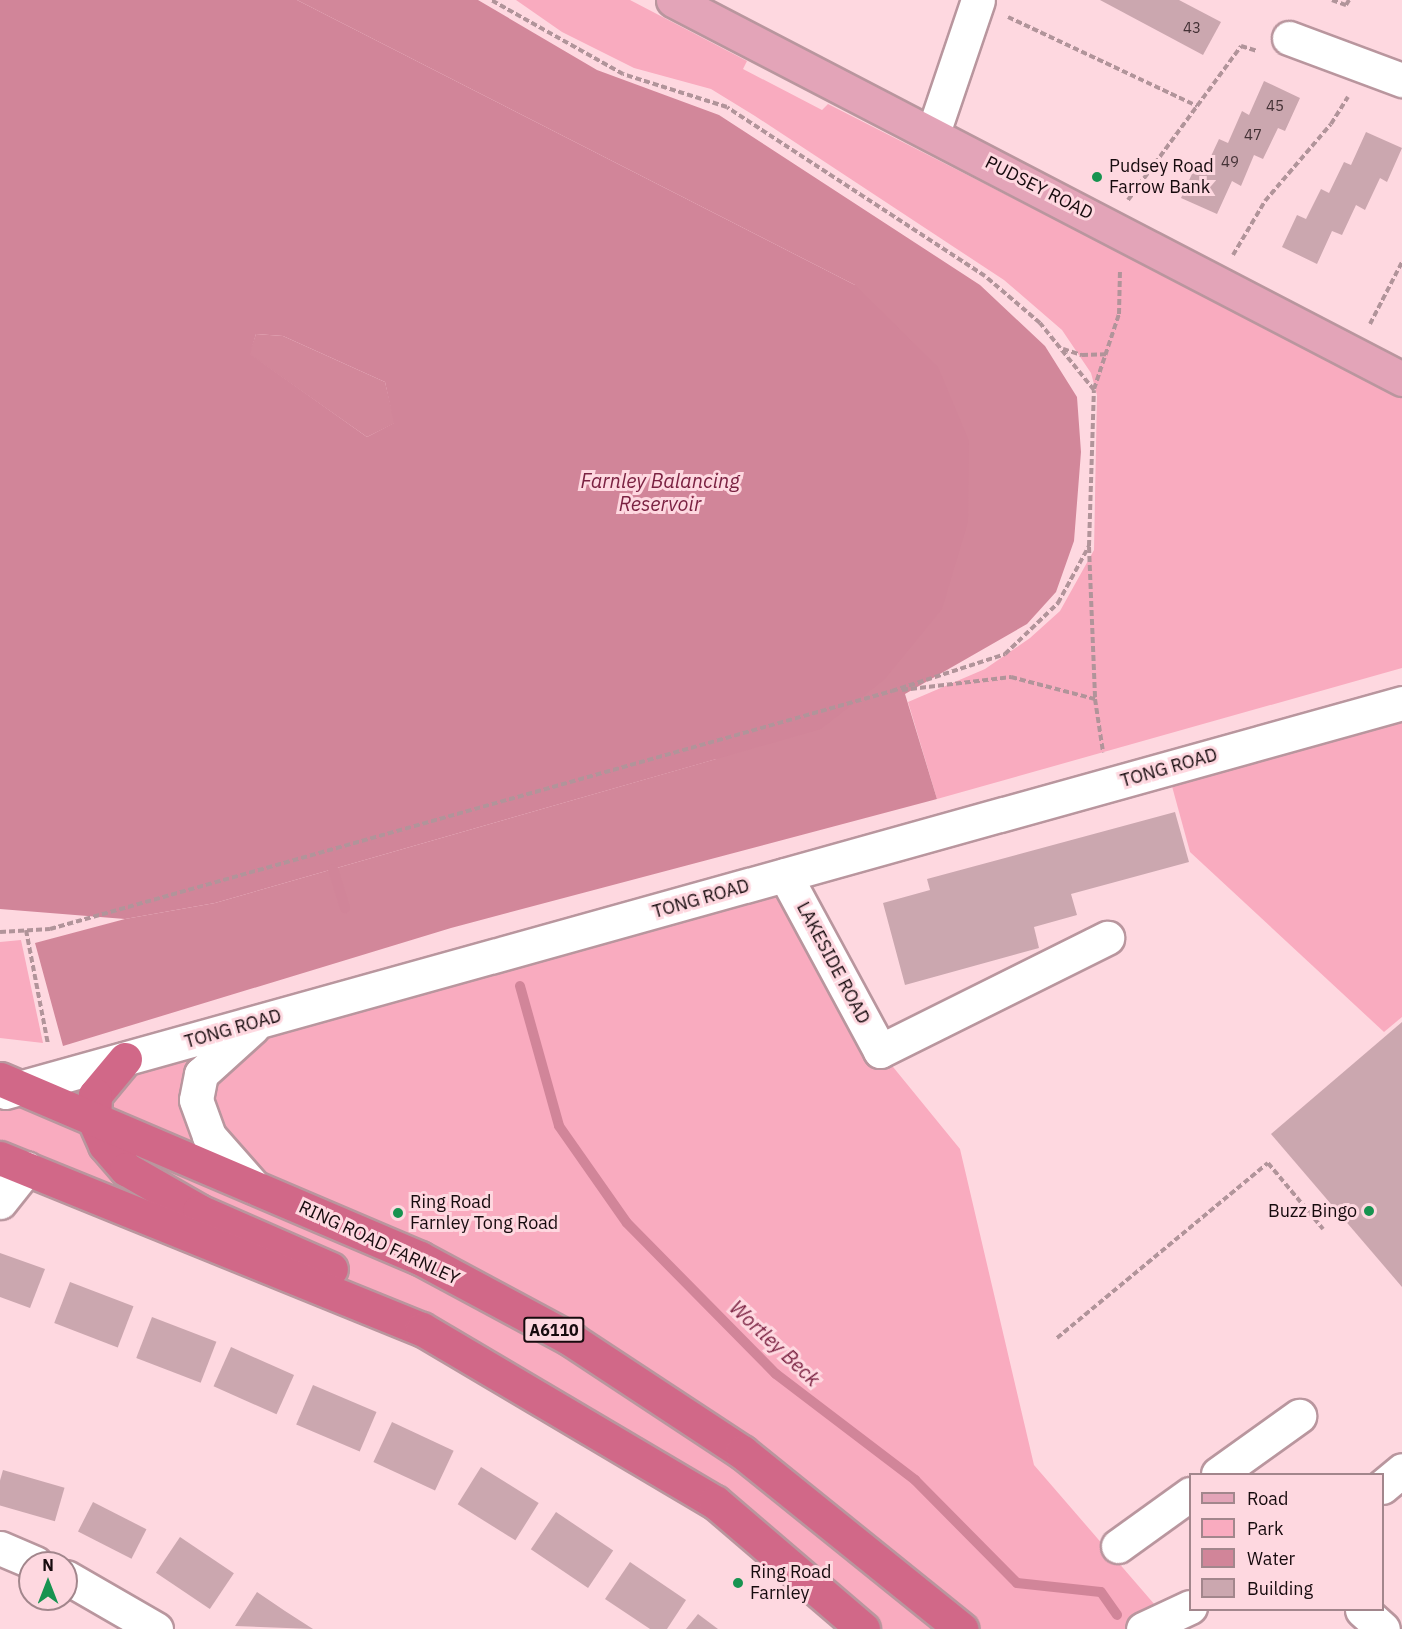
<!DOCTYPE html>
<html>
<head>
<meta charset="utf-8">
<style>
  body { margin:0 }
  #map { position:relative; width:1402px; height:1629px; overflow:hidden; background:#fed8e0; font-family:"IBM Plex Sans",sans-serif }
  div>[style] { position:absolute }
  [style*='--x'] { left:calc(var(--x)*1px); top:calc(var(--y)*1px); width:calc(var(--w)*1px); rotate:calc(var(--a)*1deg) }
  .green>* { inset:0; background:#f9abbf }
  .forest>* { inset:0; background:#d2879a }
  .water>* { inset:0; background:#d18599 }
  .stream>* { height:10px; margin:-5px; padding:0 5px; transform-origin:5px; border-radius:5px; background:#d18599 }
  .building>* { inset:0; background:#cba7af; transform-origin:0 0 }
  .path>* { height:4px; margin-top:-2px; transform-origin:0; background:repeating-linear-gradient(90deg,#b1949a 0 6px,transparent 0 9px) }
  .roads { filter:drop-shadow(2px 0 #b9969e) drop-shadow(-2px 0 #b9969e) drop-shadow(0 2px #b9969e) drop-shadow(0 -2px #b9969e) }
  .minor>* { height:33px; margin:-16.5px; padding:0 16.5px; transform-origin:16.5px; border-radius:16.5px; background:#fff }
  .major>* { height:33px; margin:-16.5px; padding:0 16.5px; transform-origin:16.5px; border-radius:16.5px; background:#e3a4b8 }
  .highway>* { height:33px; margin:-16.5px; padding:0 16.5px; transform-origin:16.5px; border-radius:16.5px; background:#d16888 }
  .dots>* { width:16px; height:16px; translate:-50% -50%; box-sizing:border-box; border:3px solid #fed8e0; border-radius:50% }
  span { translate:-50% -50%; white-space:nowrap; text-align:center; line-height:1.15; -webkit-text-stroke:6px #fed8e0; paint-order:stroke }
  .number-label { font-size:15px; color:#443236 }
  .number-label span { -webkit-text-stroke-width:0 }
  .shield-label span { padding:2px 4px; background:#fed8e0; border:2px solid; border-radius:4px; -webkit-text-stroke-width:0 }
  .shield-label { font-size:16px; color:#170b0e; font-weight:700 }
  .poi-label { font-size:18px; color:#170b0e }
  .left { translate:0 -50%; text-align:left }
  .right { translate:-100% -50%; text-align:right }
  .street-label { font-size:18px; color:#170b0e }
  .water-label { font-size:20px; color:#7b2242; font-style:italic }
  .legend { position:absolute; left:1189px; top:1473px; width:195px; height:138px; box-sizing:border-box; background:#fed8e0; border:2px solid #a2868c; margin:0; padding:8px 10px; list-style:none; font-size:18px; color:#170b0e }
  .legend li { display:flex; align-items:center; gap:12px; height:30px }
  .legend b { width:30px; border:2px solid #a2868c }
  .north { position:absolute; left:18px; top:1551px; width:60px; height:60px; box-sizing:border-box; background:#fed8e0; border:2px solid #a2868c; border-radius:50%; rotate:0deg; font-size:16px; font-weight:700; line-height:24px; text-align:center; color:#170b0e }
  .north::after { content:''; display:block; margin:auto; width:21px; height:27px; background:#179350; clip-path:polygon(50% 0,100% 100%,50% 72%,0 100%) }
</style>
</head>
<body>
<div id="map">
  <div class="green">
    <i style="clip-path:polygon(516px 0,630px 0,747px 61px,743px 69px,822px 110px,828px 104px,1402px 396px,1402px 668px,937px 799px,908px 702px,985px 669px,1030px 638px,1060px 611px,1094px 550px,1097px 395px,1091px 373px,1062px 330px,1004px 280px,755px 116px,711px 89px,634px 68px,562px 32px)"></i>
    <i style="clip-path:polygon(1402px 703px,1402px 1017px,1384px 1032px,1190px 852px,1167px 768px)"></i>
    <i style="clip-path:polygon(785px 875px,880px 1051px,960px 1149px,1034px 1465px,1168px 1620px,1143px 1629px,863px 1629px,544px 1399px,0 1158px,0 1093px)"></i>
    <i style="clip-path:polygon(21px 940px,43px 1043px,0 1038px,0 942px)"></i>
  </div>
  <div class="forest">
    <i style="clip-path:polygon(297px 0,478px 0,597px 70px,719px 115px,980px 285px,1045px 346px,1077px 397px,1081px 452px,1074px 541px,1056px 592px,1027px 624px,905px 694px,937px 799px,451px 928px,63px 1046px,35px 943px,125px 919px,215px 903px,716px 759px,855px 285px)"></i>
    <i style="clip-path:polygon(256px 334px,283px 336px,385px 382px,395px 423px,367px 437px,249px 354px)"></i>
  </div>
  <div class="water">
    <i style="clip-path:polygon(evenodd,0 0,297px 0,855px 285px,938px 367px,969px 441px,968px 522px,942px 609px,884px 680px,821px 729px,215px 903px,125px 919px,0 909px,0 0,256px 334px,283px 336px,385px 382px,394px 423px,367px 437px,250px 354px,256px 334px)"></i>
  </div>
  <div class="stream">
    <i style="--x:333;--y:869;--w:41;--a:72.9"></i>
    <i style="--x:520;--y:986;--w:145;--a:74.4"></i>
    <i style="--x:559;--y:1126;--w:118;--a:55"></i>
    <i style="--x:627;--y:1223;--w:212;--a:45.4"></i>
    <i style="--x:776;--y:1374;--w:175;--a:37.3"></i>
    <i style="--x:915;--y:1480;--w:145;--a:45.3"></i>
    <i style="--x:1017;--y:1583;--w:84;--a:6.1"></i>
    <i style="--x:1101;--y:1592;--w:28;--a:55"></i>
  </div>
  <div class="building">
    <i style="clip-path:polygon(1100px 0,1179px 0,1221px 22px,1203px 55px)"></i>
    <i style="clip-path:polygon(1264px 81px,1300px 98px,1285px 131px,1278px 128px,1263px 159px,1254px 155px,1241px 186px,1232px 181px,1217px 214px,1181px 198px,1196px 165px,1205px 169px,1219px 139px,1228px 143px,1242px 111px,1249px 115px)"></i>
    <i style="clip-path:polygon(1366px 132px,1402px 148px,1387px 182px,1380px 178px,1365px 210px,1356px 205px,1342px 235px,1332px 231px,1317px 264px,1282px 247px,1297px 215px,1306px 219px,1321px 189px,1329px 193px,1344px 162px,1351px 165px)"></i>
    <i style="clip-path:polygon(1175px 812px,1189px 862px,1071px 894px,1077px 915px,1034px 927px,1039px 948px,905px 985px,883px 903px,930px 890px,927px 879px)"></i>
    <i style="clip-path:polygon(1402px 1022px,1402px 1287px,1271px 1134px)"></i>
    <i style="clip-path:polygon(0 1253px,45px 1269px,30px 1308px,0 1297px)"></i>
    <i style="left:70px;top:1282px;width:68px;height:44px;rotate:21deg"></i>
    <i style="left:152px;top:1317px;width:69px;height:44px;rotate:21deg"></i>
    <i style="left:231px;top:1347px;width:69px;height:43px;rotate:24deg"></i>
    <i style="left:313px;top:1385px;width:69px;height:43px;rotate:23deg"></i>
    <i style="left:392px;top:1422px;width:68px;height:44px;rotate:25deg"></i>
    <i style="left:481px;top:1467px;width:68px;height:44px;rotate:32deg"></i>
    <i style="left:3px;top:1470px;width:64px;height:35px;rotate:16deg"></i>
    <i style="left:93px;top:1502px;width:60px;height:33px;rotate:27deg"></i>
    <i style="left:556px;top:1512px;width:69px;height:45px;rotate:34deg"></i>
    <i style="left:180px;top:1537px;width:65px;height:43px;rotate:34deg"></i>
    <i style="clip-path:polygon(630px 1562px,686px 1600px,667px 1629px,650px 1629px,605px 1599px)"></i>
    <i style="clip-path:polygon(257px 1592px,285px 1611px,313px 1629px,235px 1626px)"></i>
    <i style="clip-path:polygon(698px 1614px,718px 1629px,686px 1629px)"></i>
  </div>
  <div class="path">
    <i style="--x:1332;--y:0;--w:15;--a:20"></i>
    <i style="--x:1346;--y:5;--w:6;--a:-59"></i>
    <i style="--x:1008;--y:17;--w:209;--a:25.2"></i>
    <i style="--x:1128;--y:200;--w:191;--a:-53.7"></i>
    <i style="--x:1241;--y:46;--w:17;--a:17"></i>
    <i style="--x:1233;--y:255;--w:63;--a:-59.3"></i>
    <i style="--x:1265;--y:201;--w:101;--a:-49.4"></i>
    <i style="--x:1331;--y:124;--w:32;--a:-58"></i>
    <i style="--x:1370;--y:324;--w:70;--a:-62.7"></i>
    <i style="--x:1063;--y:349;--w:20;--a:18"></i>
    <i style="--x:1082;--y:355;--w:24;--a:-2"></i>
    <i style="--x:1094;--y:389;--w:79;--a:-71.6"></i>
    <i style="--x:1119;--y:314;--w:45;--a:-88.7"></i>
    <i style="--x:1089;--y:547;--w:152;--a:87.7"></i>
    <i style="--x:1095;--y:699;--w:54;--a:81.4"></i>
    <i style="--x:902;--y:690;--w:110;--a:-6.8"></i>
    <i style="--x:1011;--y:677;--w:87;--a:14.7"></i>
    <i style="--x:26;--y:930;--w:116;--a:79.1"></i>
    <i style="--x:0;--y:932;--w:50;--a:-3.4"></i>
    <i style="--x:50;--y:929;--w:875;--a:-15.78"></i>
    <i style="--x:892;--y:691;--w:119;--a:-18.1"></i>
    <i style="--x:1005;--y:654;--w:74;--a:-43.9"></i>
    <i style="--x:1058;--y:603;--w:65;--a:-61.5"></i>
    <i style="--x:1089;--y:546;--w:156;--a:-88.2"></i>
    <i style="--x:1094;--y:390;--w:86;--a:-128.9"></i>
    <i style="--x:1040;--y:323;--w:72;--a:-139.5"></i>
    <i style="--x:985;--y:276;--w:308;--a:-146.8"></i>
    <i style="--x:727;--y:107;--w:109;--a:-162.4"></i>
    <i style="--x:623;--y:74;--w:151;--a:-150.7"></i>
    <i style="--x:1057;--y:1338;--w:274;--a:-39.7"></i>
    <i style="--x:1268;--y:1163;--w:86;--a:50.2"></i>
  </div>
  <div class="roads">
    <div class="minor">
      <i style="--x:1289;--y:38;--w:121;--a:20.4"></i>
      <i style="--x:933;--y:133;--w:140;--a:-71.3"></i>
      <i style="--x:785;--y:875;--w:200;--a:61.6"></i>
      <i style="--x:880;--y:1051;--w:254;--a:-26.5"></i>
      <i style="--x:253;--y:1027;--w:70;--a:137.9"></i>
      <i style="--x:201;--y:1074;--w:26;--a:101"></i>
      <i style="--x:196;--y:1100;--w:38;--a:70"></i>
      <i style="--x:209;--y:1136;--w:68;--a:48.6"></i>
      <i style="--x:5;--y:1092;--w:1450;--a:-15.56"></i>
      <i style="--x:0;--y:1202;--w:43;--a:-51.5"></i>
      <i style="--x:1218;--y:1474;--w:100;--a:-35.6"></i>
      <i style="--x:1382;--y:1487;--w:26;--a:-40"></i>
      <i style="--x:1118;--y:1546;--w:89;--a:-35.8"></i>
      <i style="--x:0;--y:1548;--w:38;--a:23"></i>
      <i style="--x:66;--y:1577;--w:104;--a:30"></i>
      <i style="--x:1362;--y:1610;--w:28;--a:42"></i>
      <i style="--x:1143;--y:1629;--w:52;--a:-25.1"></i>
    </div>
    <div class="major">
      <i style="--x:673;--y:0;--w:822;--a:27.47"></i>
    </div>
    <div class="highway">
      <i style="--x:125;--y:1059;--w:47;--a:129.8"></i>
      <i style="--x:95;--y:1095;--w:25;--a:92"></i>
      <i style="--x:94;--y:1120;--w:27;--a:66"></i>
      <i style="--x:105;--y:1145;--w:32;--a:49"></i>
      <i style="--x:126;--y:1169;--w:84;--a:29.9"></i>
      <i style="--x:199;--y:1211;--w:144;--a:23.7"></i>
      <i style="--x:0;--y:1079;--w:457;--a:23.1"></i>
      <i style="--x:420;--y:1258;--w:173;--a:28.3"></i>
      <i style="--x:572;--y:1340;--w:204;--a:33.4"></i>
      <i style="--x:742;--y:1452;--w:282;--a:38.9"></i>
      <i style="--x:0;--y:1158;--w:455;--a:22.1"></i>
      <i style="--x:422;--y:1329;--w:340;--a:30.6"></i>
      <i style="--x:715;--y:1502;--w:195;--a:40.6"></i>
    </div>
  </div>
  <div class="dots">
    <i style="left:1097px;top:177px;background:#179350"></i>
    <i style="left:1369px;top:1211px;background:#179350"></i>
    <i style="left:398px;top:1213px;background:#179350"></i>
    <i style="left:738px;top:1583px;background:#179350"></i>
  </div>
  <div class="number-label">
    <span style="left:1192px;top:28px">43</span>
    <span style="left:1275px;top:106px">45</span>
    <span style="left:1253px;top:135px">47</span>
    <span style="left:1230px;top:162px">49</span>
  </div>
  <div class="shield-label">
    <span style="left:554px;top:1330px">A6110</span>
  </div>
  <div class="poi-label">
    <span class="left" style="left:1109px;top:177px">Pudsey Road<br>Farrow Bank</span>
    <span class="left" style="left:410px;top:1213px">Ring Road<br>Farnley Tong Road</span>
    <span class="right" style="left:1357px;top:1211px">Buzz Bingo</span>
    <span class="left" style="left:750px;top:1583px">Ring Road<br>Farnley</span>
  </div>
  <div class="street-label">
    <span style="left:1039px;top:188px;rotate:27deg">PUDSEY ROAD</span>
    <span style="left:1169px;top:768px;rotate:-16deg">TONG ROAD</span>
    <span style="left:701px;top:899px;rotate:-16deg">TONG ROAD</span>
    <span style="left:833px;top:963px;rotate:62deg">LAKESIDE ROAD</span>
    <span style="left:233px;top:1029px;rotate:-16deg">TONG ROAD</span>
    <span style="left:379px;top:1243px;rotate:25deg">RING ROAD FARNLEY</span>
  </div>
  <div class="water-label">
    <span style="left:660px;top:492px">Farnley Balancing<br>Reservoir</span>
    <span style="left:775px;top:1343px;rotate:43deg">Wortley Beck</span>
  </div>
  <ul class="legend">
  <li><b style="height:8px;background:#e3a4b8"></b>Road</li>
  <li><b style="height:16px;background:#f9abbf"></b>Park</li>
  <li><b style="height:16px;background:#d18599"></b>Water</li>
  <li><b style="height:16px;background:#cba7af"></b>Building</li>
  </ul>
  <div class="north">N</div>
</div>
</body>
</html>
